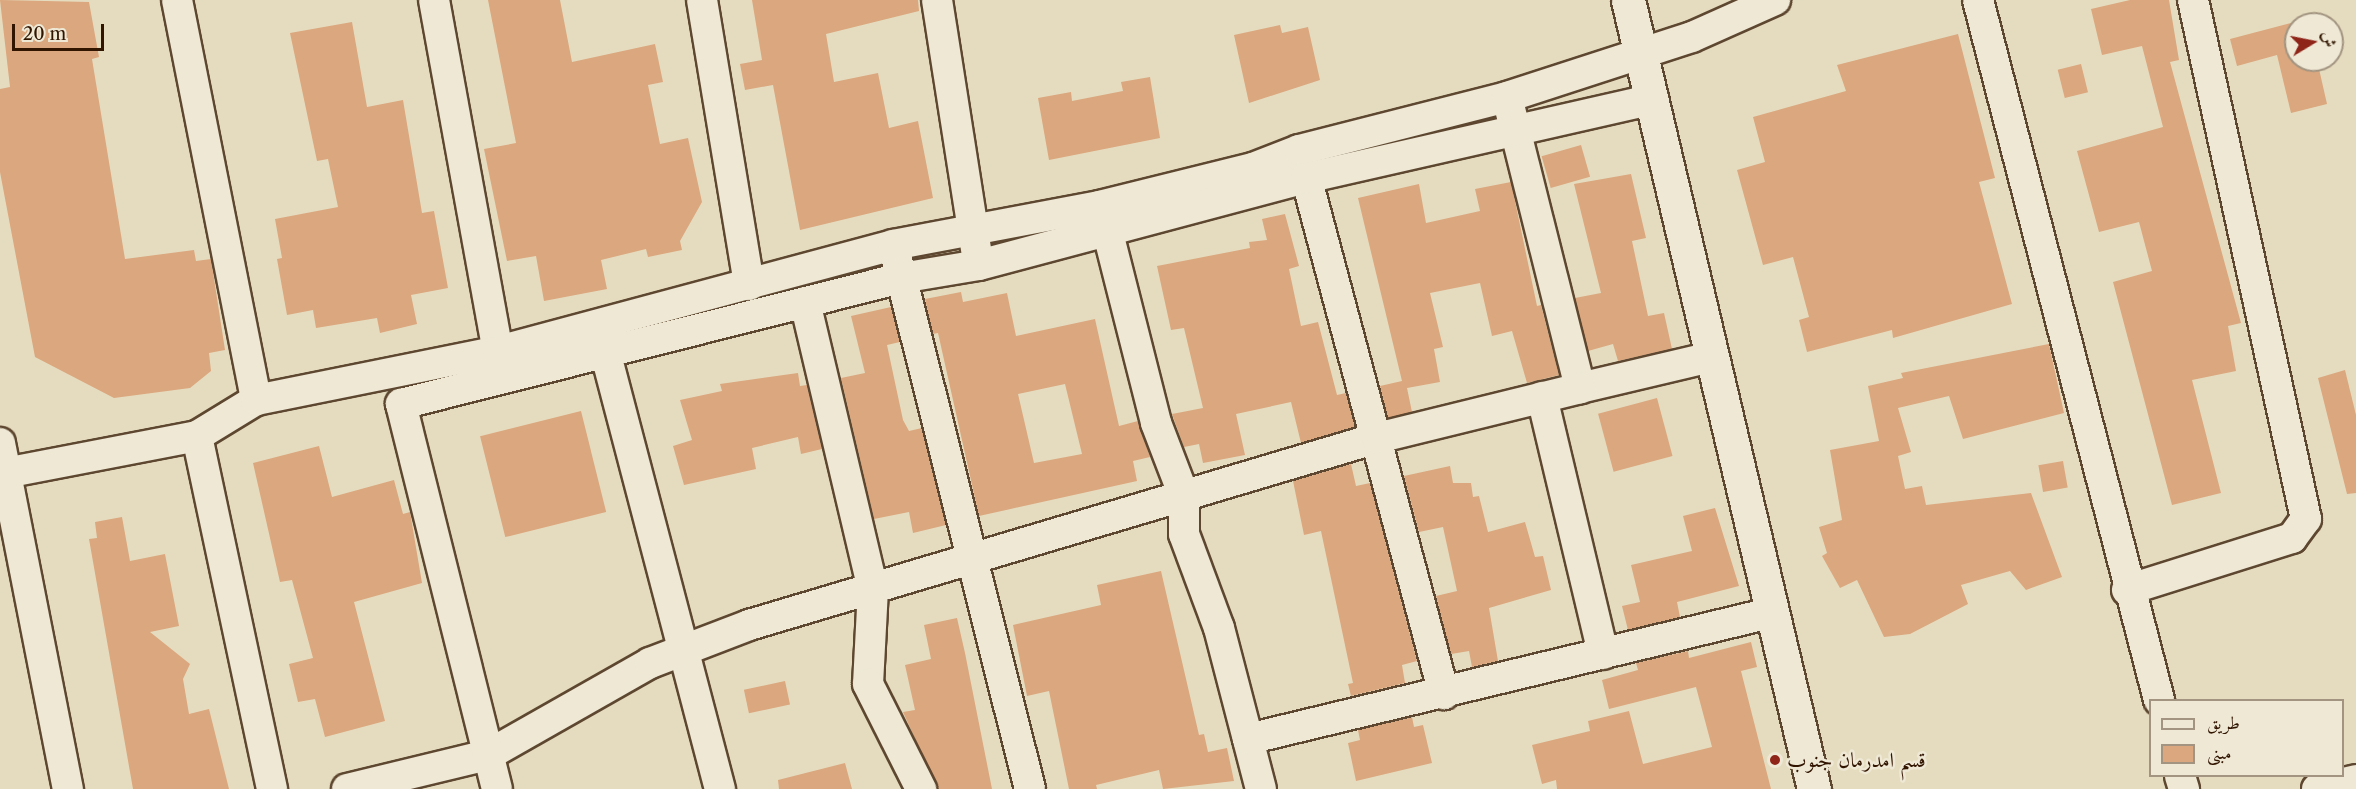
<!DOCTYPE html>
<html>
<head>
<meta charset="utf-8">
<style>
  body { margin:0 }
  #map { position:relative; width:2356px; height:789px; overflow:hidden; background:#e5dcbf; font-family:"Libre Caslon Text",Amiri,serif }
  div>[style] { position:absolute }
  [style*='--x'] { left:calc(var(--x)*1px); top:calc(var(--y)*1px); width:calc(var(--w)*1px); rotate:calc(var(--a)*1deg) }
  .building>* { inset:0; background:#dba77e; transform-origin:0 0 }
  .roads { filter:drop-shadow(2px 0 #5e4730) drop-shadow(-2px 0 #5e4730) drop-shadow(0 2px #5e4730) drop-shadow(0 -2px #5e4730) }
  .minor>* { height:30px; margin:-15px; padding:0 15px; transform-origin:15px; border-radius:15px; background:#eee8d5 }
  .tertiary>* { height:33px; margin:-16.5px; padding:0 16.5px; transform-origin:16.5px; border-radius:16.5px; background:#eee8d5 }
  .dots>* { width:16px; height:16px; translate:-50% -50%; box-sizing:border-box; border:3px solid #eee8d5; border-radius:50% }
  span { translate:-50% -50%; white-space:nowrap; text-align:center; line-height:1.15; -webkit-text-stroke:5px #eee8d5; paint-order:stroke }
  .poi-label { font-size:21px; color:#311500 }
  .left { translate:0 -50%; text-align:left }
  .legend { position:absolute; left:2149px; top:699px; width:195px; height:78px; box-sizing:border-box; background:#eee8d5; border:2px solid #a29480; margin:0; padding:8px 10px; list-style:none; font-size:18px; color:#311500 }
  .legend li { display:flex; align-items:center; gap:12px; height:30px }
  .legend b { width:30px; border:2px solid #a29480 }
  .north { position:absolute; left:2284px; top:12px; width:60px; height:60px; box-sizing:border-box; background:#eee8d5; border:2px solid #a29480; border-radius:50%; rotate:80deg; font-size:16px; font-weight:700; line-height:24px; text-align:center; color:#311500 }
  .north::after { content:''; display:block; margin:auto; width:21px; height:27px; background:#8f2418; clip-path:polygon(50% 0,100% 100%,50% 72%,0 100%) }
  .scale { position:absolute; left:12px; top:24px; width:92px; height:27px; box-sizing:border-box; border:3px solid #311500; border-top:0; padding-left:8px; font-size:18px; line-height:21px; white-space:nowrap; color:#311500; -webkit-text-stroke:4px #eee8d5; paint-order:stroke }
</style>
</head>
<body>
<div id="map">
  <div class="building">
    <i style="clip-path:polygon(0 0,89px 2px,99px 57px,92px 59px,125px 259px,194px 250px,196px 261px,211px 259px,225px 350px,209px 353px,211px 371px,190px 388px,114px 398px,35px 357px,0 172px,0 89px,10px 87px)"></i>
    <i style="clip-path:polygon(488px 0,560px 0,572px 62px,655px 44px,663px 82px,648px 85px,660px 144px,688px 138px,702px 202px,680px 241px,682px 250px,648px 257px,646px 249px,601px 260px,607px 289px,544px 301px,536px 256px,507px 261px,484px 149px,516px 143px)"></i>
    <i style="clip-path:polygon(752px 0,918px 0,919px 11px,826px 34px,834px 82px,878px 73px,889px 128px,918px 121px,933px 198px,800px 230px,773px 85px,745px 90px,740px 64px,762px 60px)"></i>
    <i style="clip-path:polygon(2130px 0,2169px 0,2179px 60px,2170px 62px,2241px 323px,2228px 326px,2236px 371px,2192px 380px,2221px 493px,2172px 505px,2113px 282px,2152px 271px,2139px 222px,2099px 232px,2077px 151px,2163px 127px,2142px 46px,2102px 55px,2091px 9px)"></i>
    <i style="clip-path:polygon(2306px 19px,2308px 24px,2296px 24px,2296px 60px,2317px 60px,2327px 104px,2291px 113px,2277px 55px,2237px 66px,2230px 39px)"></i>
    <i style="clip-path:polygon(352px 22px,367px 107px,403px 100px,422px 213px,434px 211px,448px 288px,411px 295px,417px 324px,380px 333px,377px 318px,316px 328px,313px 310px,287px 315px,277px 259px,282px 258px,275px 219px,338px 207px,328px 159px,317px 161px,290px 33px)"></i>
    <i style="clip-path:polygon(1280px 25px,1282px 33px,1308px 27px,1320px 80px,1249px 103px,1234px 35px)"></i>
    <i style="clip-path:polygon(1958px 34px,1995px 178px,1979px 182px,2012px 304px,1893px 338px,1892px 330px,1807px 352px,1799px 320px,1809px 317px,1793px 257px,1763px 265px,1737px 170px,1765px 162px,1753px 117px,1846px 91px,1837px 65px)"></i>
    <i style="left:2081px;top:64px;width:29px;height:24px;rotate:76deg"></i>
    <i style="clip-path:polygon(1150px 77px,1160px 138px,1049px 160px,1038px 98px,1071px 92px,1072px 101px,1123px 91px,1121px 82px)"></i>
    <i style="left:1581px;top:145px;width:33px;height:41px;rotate:74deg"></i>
    <i style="clip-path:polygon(1631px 174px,1646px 238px,1632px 241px,1648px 316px,1664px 313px,1672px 349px,1618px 361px,1613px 344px,1588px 351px,1575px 298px,1601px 293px,1574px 184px)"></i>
    <i style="clip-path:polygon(1511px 182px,1537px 306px,1541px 305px,1559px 375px,1527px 383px,1512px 331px,1492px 336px,1480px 283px,1430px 293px,1443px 347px,1434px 349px,1440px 382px,1407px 388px,1412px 412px,1388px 418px,1380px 386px,1402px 381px,1358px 198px,1419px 184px,1426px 223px,1480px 211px,1475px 189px)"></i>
    <i style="clip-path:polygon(1285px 214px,1299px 266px,1289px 269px,1301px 326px,1318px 322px,1337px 395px,1346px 393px,1355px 427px,1301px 443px,1291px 402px,1236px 414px,1245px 455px,1203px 463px,1199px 444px,1184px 447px,1172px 414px,1203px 408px,1184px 328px,1171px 330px,1157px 266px,1250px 248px,1249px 242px,1267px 240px,1262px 219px)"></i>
    <i style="clip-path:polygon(evenodd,961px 292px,963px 302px,1007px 293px,1016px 336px,1095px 319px,1119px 426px,1138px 421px,1150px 457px,1133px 461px,1137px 481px,979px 516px,938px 333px,933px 334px,925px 299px,961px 292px,1065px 384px,1082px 454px,1034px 463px,1018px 394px,1065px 384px)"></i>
    <i style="clip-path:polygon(891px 307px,900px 342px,887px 345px,903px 420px,909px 431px,922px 428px,946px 525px,913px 533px,909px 512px,874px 519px,841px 378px,865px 373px,851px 316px)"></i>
    <i style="clip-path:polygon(2049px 344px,2064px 413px,1963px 439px,1949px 396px,1898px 408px,1911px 452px,1898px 456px,1905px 489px,1922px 486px,1926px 505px,2031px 493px,2062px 577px,2026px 590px,2010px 571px,1961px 585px,1968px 604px,1910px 634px,1884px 637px,1857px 580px,1840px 588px,1822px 556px,1827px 553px,1819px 527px,1842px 520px,1830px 450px,1879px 441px,1868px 386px,1903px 378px,1901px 373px)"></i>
    <i style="clip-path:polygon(2345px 370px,2356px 415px,2356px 493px,2347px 494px,2318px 378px)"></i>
    <i style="clip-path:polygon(798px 373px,800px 386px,807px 385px,822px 449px,801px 454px,798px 437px,752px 448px,756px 469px,684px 485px,673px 446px,692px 440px,680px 400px,722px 391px,720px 384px)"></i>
    <i style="left:1657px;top:398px;width:60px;height:61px;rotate:75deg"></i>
    <i style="left:581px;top:411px;width:104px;height:104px;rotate:76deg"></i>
    <i style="clip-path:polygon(319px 446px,332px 497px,394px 480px,403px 514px,410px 512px,422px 583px,354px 602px,385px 721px,325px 737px,315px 699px,298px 702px,289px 664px,313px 658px,292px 580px,280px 582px,253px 463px)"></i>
    <i style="left:2063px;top:461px;width:27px;height:25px;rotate:80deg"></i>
    <i style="clip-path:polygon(1351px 464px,1356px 486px,1370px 483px,1417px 661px,1402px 665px,1405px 683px,1351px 696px,1348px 684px,1353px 683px,1321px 531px,1304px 535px,1293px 481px)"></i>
    <i style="clip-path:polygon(1450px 466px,1453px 483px,1471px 483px,1473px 497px,1479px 496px,1488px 532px,1525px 522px,1535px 557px,1543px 556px,1551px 590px,1489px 608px,1498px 661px,1472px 667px,1469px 651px,1451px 654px,1436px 596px,1457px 591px,1443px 527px,1419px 532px,1404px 476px)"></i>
    <i style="clip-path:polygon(1715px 508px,1739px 586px,1677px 602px,1680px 617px,1628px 630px,1622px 606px,1640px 602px,1631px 565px,1692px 551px,1683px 516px)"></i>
    <i style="clip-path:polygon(122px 517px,130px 561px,165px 554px,179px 626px,150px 632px,190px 664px,183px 679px,189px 714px,209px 709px,229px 789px,133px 789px,89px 539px,97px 538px,95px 522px)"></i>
    <i style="clip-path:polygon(1161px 571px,1199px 735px,1204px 734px,1208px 752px,1227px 748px,1234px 781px,1163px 789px,1159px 770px,1096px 785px,1097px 789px,1069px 789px,1049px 691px,1027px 696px,1013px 625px,1101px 605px,1097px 585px)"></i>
    <i style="clip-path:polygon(957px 618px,965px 653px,992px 789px,938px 789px,903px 712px,915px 710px,905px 665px,931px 659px,924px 625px)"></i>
    <i style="clip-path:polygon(1751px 642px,1757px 667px,1741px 671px,1771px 789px,1557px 789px,1556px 780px,1542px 784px,1532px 745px,1590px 731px,1588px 721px,1629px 711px,1643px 764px,1712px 747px,1696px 687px,1609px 709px,1602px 680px,1638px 670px,1636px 663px,1688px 651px,1689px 658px)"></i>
    <i style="left:785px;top:681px;width:24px;height:42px;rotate:78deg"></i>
    <i style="clip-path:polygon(1412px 717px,1414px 727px,1423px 725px,1432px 763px,1356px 781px,1348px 743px,1360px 740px,1358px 730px)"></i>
    <i style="clip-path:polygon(845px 763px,852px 789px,779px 789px,778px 780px)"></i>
  </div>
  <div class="roads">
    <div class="minor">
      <i style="--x:177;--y:0;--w:408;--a:78.8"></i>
      <i style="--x:434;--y:0;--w:357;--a:79.7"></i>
      <i style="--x:702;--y:0;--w:289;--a:80.6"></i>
      <i style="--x:937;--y:0;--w:253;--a:81.1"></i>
      <i style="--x:1978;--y:0;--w:723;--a:75.5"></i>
      <i style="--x:1510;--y:109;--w:288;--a:75.9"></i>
      <i style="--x:1580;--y:388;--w:135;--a:-13.3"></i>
      <i style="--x:1301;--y:158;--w:555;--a:75.06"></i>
      <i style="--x:1107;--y:229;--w:200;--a:75.8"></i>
      <i style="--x:1156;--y:423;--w:78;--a:69"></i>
      <i style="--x:1184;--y:496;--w:38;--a:90"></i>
      <i style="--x:1184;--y:534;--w:100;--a:69.6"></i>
      <i style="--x:1219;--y:628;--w:166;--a:75.4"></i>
      <i style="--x:897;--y:260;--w:545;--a:75.89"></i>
      <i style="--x:805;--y:302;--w:295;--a:76.7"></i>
      <i style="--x:873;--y:589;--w:95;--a:93"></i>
      <i style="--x:868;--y:684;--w:118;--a:63.2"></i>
      <i style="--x:605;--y:351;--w:453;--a:75.3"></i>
      <i style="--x:1542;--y:397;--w:264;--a:76.6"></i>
      <i style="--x:197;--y:436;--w:361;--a:78"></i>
      <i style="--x:0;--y:443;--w:353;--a:78.9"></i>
      <i style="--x:0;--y:474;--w:201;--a:-10.9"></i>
      <i style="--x:197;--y:436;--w:69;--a:-31.4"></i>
      <i style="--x:256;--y:400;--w:247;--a:-11.4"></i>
      <i style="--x:498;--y:351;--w:409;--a:-15"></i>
      <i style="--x:893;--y:245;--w:210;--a:-10.7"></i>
      <i style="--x:1099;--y:206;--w:159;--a:-13.9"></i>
      <i style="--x:1253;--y:168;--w:49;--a:-21.4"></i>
      <i style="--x:1299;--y:150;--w:215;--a:-14.3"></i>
      <i style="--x:1507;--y:97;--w:194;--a:-18"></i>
      <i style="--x:1692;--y:37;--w:91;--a:-24"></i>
      <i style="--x:2127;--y:590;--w:173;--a:-17.5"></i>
      <i style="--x:2292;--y:538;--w:24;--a:-54"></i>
      <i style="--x:2306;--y:519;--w:531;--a:-102.28"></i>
      <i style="--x:1248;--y:739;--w:537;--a:-13.57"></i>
      <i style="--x:2180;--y:776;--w:14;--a:73"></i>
      <i style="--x:347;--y:789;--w:145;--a:-13.6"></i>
      <i style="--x:488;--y:755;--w:186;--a:-29.6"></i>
      <i style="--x:650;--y:663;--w:106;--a:-21"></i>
      <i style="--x:749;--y:625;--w:655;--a:-16.58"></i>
      <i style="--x:1377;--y:438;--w:209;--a:-13.8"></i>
      <i style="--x:497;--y:789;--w:397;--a:-104"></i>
      <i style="--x:401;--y:404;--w:516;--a:-14.14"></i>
      <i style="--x:901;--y:278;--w:79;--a:-9.5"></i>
      <i style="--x:979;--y:265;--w:338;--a:-14.9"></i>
      <i style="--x:1306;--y:178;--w:356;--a:-12.8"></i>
      <i style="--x:2317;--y:789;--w:40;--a:-13"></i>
    </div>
    <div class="tertiary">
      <i style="--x:1628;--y:0;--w:811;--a:76.74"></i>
    </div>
  </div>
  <div class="dots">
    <i style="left:1775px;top:760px;background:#8f2418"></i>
  </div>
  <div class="poi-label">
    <span class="left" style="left:1787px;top:760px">قسم امدرمان جنوب</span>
  </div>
  <ul class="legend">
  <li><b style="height:8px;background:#eee8d5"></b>طريق</li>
  <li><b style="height:16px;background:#dba77e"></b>مبنى</li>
  </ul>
  <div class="north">ش</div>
  <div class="scale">20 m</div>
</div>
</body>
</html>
